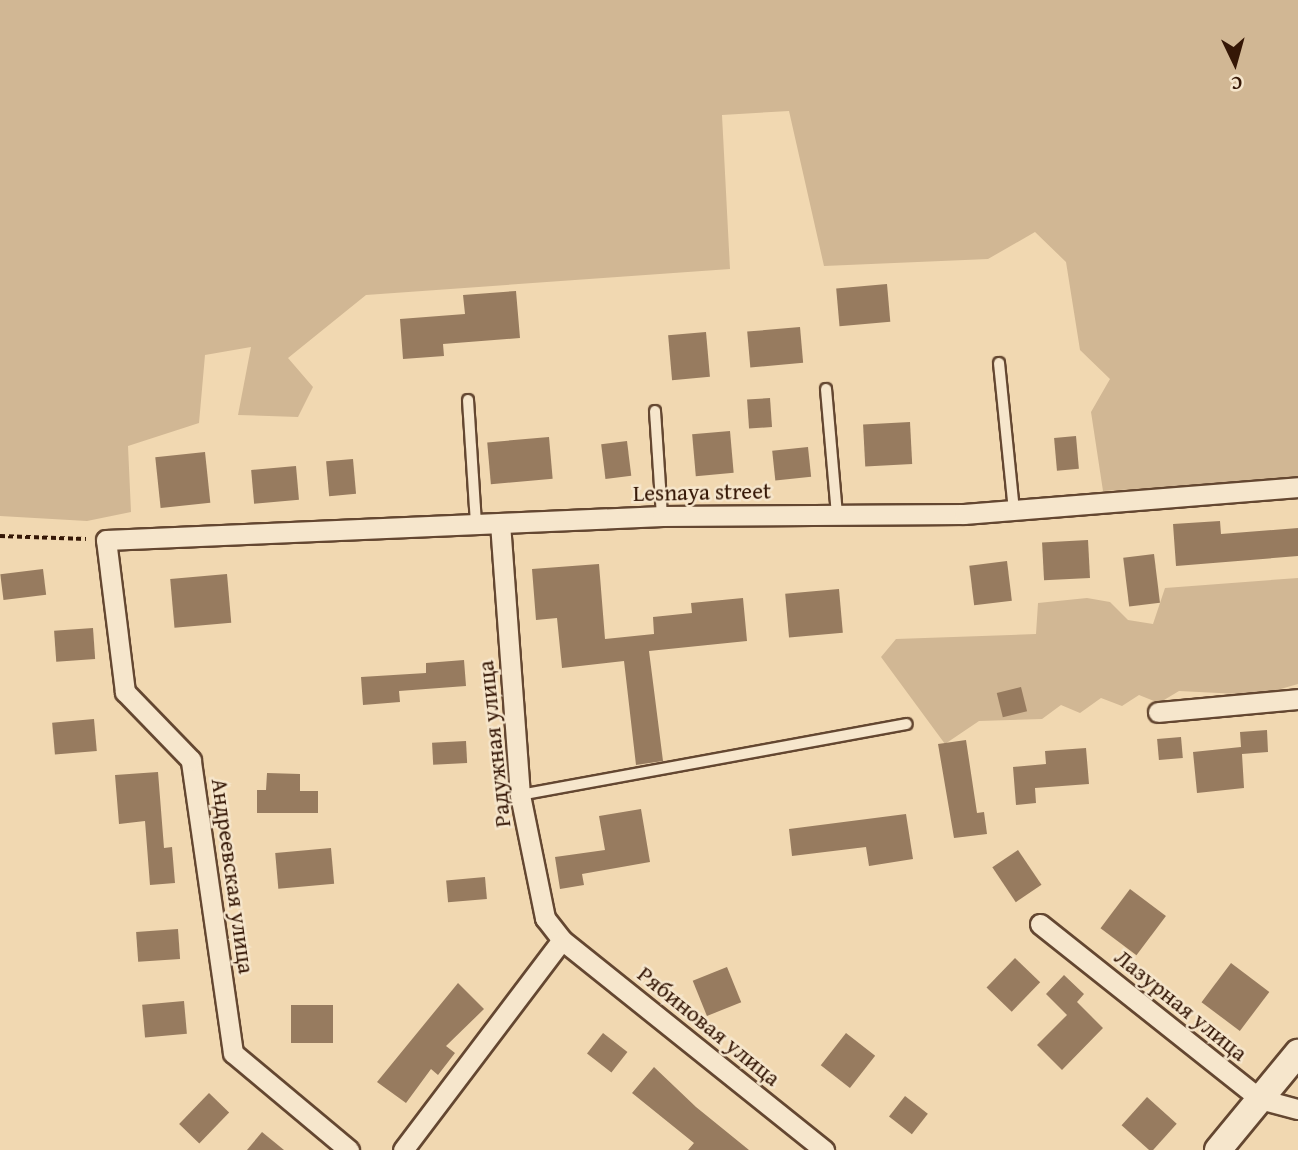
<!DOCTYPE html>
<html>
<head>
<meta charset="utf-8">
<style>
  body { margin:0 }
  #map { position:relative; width:1298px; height:1150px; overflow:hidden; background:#f1d8b1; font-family:"Gentium Book Plus",serif }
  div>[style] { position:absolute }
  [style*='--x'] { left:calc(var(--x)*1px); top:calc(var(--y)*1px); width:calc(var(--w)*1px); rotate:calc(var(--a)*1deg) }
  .green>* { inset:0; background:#d1b794 }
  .building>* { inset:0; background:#977b5f; transform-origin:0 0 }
  .path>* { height:3.5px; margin-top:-1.75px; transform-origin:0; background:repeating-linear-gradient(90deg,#351706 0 5px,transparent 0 8.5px) }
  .roads { filter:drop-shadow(2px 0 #644731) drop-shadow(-2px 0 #644731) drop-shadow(0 2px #644731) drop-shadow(0 -2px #644731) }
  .lane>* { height:10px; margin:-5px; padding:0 5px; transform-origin:5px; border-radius:5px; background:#f6e6cc }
  .street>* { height:19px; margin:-9.5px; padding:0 9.5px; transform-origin:9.5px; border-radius:9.5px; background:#f6e6cc }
  .secondary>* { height:26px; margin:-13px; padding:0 13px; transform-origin:13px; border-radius:13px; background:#f6e6cc }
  span { translate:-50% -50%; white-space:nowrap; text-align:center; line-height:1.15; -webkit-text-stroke:5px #f6e6cc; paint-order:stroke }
  .street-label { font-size:23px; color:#351706 }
  .north { position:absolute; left:1200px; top:28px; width:70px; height:70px; -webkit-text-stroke:5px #f6e6cc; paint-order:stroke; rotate:175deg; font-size:19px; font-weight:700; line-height:28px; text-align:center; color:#351706 }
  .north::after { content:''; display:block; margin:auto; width:24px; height:32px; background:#351706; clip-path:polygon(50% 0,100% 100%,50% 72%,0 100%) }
</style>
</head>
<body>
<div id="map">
  <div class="green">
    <i style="clip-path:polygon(0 0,1298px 0,1298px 479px,1103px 491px,1091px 412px,1110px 379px,1080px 350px,1066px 262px,1035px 232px,988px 259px,824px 266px,789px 111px,722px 115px,730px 269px,366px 295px,288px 358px,313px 387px,298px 417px,238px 415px,251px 347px,205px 355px,199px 423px,128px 446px,131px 512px,87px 521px,0 516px)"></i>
    <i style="clip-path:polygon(1298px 578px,1298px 684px,1259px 695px,1179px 691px,1159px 703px,1139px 695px,1122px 706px,1101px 698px,1080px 713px,1061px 705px,1042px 719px,979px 721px,945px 744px,881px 657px,896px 639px,1036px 634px,1038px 603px,1087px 598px,1110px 602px,1128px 620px,1153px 624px,1165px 588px)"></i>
  </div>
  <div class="building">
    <i style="left:887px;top:284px;width:38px;height:51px;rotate:85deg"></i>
    <i style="clip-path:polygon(516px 291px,520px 338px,443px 344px,444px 356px,403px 359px,400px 319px,465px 314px,463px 295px)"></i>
    <i style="left:800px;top:327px;width:36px;height:53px;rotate:85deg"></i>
    <i style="left:706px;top:332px;width:45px;height:38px;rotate:85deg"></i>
    <i style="left:770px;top:398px;width:29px;height:23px;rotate:86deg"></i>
    <i style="left:910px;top:422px;width:42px;height:47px;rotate:87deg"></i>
    <i style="left:730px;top:431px;width:42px;height:38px;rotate:85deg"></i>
    <i style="left:1076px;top:436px;width:33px;height:22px;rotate:85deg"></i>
    <i style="left:549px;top:437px;width:42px;height:62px;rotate:85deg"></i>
    <i style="left:627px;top:441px;width:35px;height:26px;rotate:83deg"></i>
    <i style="left:808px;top:447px;width:30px;height:36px;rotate:84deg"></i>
    <i style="left:205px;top:452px;width:51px;height:50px;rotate:84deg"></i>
    <i style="left:353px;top:459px;width:35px;height:27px;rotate:85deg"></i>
    <i style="left:296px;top:466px;width:34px;height:45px;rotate:85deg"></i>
    <i style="clip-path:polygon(1220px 521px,1221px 534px,1298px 528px,1298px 556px,1176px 566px,1173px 524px)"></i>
    <i style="left:1088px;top:540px;width:38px;height:46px;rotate:87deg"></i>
    <i style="left:1154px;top:554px;width:49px;height:31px;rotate:83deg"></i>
    <i style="left:1007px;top:561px;width:40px;height:38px;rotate:83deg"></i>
    <i style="clip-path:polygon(599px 564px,605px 639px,654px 634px,653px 617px,692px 613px,691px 603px,743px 598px,747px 641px,649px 651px,663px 761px,636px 765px,624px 661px,562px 668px,557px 618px,536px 620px,532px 569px)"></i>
    <i style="left:43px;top:569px;width:26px;height:43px;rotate:83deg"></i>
    <i style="left:227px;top:574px;width:49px;height:57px;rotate:85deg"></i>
    <i style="left:839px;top:589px;width:44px;height:54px;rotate:85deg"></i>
    <i style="left:93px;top:628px;width:31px;height:39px;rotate:86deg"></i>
    <i style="clip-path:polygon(464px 660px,466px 686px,399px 691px,400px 702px,363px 705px,361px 677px,426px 673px,426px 663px)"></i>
    <i style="left:1021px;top:687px;width:25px;height:25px;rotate:76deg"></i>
    <i style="left:94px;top:719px;width:32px;height:42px;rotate:85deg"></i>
    <i style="clip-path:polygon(1267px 730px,1268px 752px,1242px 754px,1244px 788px,1197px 793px,1193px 752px,1241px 747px,1240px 732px)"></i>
    <i style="left:1181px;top:737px;width:21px;height:24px;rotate:85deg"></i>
    <i style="clip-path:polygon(966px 740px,977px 813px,984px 812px,987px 834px,954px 838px,938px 744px)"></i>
    <i style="left:466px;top:741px;width:22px;height:34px;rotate:87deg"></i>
    <i style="clip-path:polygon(1086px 748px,1089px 784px,1035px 788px,1036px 803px,1016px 805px,1013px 767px,1046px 764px,1045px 751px)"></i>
    <i style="clip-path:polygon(158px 772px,164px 848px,172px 847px,175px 883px,150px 885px,145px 821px,119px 824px,115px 775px)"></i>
    <i style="clip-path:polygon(267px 773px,300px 774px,300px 791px,318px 791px,318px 813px,257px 813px,257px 790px,266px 790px)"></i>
    <i style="clip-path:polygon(641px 809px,650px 862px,582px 874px,584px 885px,560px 889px,555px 857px,605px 850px,599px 816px)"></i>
    <i style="clip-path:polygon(906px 814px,913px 859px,869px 866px,866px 847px,792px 856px,789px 829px)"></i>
    <i style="left:331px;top:848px;width:36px;height:56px;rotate:85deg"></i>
    <i style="left:1018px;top:850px;width:42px;height:31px;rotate:56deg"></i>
    <i style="left:485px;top:877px;width:22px;height:39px;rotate:85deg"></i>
    <i style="left:1130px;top:889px;width:45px;height:49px;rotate:37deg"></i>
    <i style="left:178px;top:929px;width:30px;height:42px;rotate:86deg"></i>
    <i style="left:1015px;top:958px;width:35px;height:41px;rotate:44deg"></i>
    <i style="left:1231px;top:963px;width:48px;height:49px;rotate:37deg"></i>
    <i style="left:727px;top:967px;width:38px;height:37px;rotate:68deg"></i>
    <i style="clip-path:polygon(1064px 975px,1084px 994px,1077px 1002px,1103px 1028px,1062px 1070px,1037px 1045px,1067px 1015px,1046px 994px)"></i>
    <i style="clip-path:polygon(458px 983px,484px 1009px,446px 1046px,455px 1053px,438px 1075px,431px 1069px,406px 1103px,377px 1082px)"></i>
    <i style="left:184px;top:1001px;width:33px;height:42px;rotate:85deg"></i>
    <i style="left:291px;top:1005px;width:42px;height:38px"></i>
    <i style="left:603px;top:1033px;width:31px;height:26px;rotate:38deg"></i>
    <i style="left:846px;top:1033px;width:37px;height:41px;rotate:38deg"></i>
    <i style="clip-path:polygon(654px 1067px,696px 1107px,749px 1150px,688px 1150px,694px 1143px,632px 1093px)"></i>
    <i style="left:209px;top:1093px;width:28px;height:43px;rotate:44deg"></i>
    <i style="left:905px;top:1096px;width:29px;height:26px;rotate:38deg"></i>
    <i style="left:1147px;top:1097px;width:40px;height:38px;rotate:42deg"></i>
    <i style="clip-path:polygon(262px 1132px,284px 1150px,247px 1150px)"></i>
  </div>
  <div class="path">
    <i style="--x:0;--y:536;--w:86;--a:2"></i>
  </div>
  <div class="roads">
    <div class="lane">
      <i style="--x:999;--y:363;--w:148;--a:84.2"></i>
      <i style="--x:826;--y:389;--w:126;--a:85"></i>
      <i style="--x:468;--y:400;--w:124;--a:86.3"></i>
      <i style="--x:655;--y:411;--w:105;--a:86.2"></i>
      <i style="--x:520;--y:795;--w:393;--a:-10.4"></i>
    </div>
    <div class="street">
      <i style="--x:500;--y:523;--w:273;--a:85.8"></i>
      <i style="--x:520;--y:795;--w:126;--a:78.5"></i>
      <i style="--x:545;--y:918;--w:28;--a:52"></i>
      <i style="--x:562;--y:940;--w:336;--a:38.7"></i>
      <i style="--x:1158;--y:712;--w:141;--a:-5.3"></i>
      <i style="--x:1040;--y:924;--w:281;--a:38.5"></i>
      <i style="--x:1260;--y:1099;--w:39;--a:15"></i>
      <i style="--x:349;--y:1150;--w:151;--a:-140.1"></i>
      <i style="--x:233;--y:1053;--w:296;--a:-98.2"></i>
      <i style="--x:191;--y:760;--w:95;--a:-134.1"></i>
      <i style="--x:125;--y:692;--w:153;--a:-97.1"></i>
      <i style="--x:106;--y:540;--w:557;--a:-2.47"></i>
      <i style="--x:662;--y:516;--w:302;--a:-0.4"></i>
      <i style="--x:964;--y:514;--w:335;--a:-4.6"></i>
      <i style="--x:403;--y:1150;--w:263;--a:-52.9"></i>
    </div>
    <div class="secondary">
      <i style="--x:1218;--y:1150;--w:126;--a:-50.5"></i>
    </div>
  </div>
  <div class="street-label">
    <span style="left:702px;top:492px;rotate:-1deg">Lesnaya street</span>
    <span style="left:494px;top:744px;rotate:-96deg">Радужная улица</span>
    <span style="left:233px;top:876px;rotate:82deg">Андреевская улица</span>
    <span style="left:1181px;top:1005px;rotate:39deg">Лазурная улица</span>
    <span style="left:709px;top:1026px;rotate:39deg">Рябиновая улица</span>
  </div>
  <div class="north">С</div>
</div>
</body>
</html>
